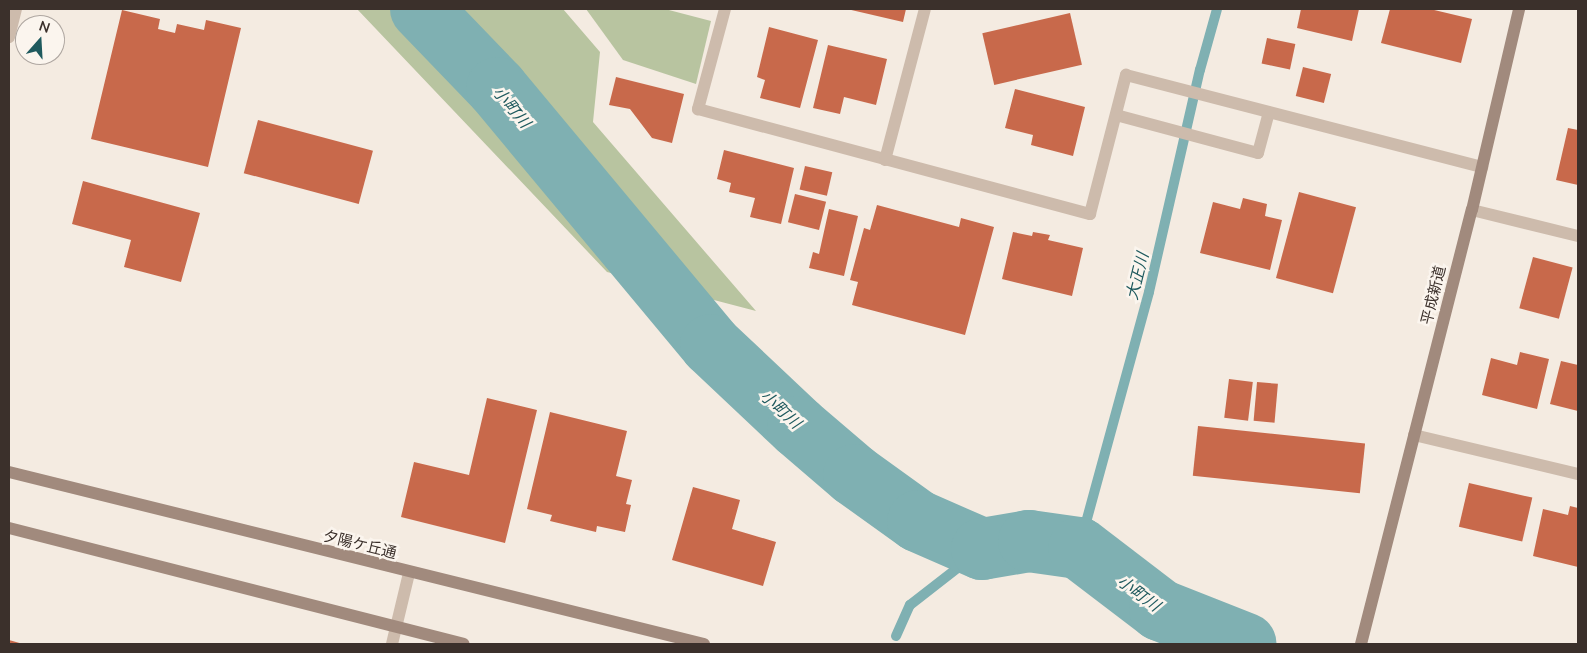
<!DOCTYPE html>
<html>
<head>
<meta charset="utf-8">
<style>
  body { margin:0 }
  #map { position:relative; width:1587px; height:653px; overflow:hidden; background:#f4ebe1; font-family:Mulish,"Noto Sans JP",sans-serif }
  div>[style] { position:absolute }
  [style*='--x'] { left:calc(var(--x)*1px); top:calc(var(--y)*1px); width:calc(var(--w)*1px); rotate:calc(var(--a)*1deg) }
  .green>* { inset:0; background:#b8c4a0 }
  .stream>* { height:10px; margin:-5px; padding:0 5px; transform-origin:5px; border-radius:5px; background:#7fb0b2 }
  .river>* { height:62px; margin:-31px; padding:0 31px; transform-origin:31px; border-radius:31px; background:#7fb0b2 }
  .building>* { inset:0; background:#c8694b; transform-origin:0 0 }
  .lane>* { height:12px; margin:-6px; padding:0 6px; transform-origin:6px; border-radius:6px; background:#cdbbac }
  .street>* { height:12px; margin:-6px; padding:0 6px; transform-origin:6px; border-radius:6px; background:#cdbbac }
  .secondary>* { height:12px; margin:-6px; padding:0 6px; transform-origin:6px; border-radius:6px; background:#a18a7d }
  span { translate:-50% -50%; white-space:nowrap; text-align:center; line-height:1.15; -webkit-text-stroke:5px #fbf5ee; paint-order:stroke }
  .street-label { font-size:15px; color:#3b302b }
  .water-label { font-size:16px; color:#1f5a5e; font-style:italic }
  .frame { position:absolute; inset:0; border:10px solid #3b302b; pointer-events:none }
  .north { position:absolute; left:15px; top:15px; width:50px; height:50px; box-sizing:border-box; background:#fbf5ee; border:1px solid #aea6a0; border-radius:50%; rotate:19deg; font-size:14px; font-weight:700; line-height:20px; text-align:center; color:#3b302b }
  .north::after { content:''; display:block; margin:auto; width:18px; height:22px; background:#1f5a5e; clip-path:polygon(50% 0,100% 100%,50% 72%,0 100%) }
</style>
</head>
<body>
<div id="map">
  <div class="green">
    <i style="clip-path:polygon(357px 9px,563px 9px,600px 52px,593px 122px,756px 311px,607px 272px)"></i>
    <i style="clip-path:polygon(586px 9px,665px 9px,711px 21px,696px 84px,623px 60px)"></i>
  </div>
  <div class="stream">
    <i style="--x:1079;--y:548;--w:265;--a:-74.7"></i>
    <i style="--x:1149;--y:292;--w:228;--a:-77.1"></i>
    <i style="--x:1200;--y:70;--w:63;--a:-74.4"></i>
    <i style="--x:896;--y:636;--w:34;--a:-66"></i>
    <i style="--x:910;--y:605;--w:91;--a:-37.9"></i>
  </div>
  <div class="river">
    <i style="--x:421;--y:9;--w:110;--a:46.1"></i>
    <i style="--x:497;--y:88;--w:334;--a:50.2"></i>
    <i style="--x:711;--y:345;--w:120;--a:43.3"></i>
    <i style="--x:798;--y:427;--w:74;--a:40.6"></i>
    <i style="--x:854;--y:475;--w:79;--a:35.7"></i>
    <i style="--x:918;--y:521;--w:70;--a:23.6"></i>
    <i style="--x:982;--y:549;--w:48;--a:-9.7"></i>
    <i style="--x:1029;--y:541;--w:50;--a:8"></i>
    <i style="--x:1079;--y:548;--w:102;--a:37.4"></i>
    <i style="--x:1160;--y:610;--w:92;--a:21.6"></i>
  </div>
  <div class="building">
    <i style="clip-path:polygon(847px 9px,906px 9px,903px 22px)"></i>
    <i style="clip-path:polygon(1301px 9px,1359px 9px,1352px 41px,1297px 28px)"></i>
    <i style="clip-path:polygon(1390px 9px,1430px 9px,1472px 19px,1461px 63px,1381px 43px)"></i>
    <i style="clip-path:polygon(122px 10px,160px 19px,158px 29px,175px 33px,177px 24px,204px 30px,206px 20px,241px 28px,208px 167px,91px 139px)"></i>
    <i style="left:1070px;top:13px;width:53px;height:90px;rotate:77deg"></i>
    <i style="clip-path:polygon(769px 27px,818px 40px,800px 108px,760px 98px,765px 80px,757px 77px)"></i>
    <i style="left:1267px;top:38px;width:29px;height:26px;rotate:12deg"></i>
    <i style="clip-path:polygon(828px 45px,887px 59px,876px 105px,844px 97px,840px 114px,813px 108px)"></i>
    <i style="left:1303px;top:67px;width:29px;height:30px;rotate:14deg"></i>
    <i style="clip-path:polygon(616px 77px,684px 94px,672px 143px,652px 138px,630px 109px,609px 105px)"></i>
    <i style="clip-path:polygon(1015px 89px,1085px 107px,1073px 156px,1031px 145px,1033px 135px,1005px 128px)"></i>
    <i style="left:258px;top:120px;width:119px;height:55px;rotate:15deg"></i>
    <i style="clip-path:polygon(1568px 128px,1578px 130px,1578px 185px,1556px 180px)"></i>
    <i style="clip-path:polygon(724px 150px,794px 168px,781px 224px,750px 217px,755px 198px,729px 192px,731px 183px,717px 179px)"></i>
    <i style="left:805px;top:166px;width:28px;height:24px;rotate:13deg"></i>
    <i style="clip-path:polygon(83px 181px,200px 213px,181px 282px,124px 267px,131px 240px,72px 224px)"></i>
    <i style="left:1299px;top:192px;width:59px;height:89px;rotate:15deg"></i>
    <i style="left:795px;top:194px;width:32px;height:29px;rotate:14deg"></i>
    <i style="clip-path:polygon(1243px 198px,1267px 204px,1265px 216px,1282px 220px,1270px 270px,1200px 253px,1213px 202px,1240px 209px)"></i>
    <i style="clip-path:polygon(877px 205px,959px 227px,961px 218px,994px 227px,965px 335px,852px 305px,858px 282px,850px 280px,864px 228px,870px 230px)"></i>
    <i style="clip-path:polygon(829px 209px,858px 216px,844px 276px,809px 268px,813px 252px,819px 254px)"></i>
    <i style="clip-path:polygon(1013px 232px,1032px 236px,1033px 232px,1050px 235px,1048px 240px,1083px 248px,1072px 296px,1002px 279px)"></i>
    <i style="left:1533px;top:257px;width:41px;height:53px;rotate:15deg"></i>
    <i style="clip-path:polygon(1520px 352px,1549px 359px,1537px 409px,1482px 395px,1491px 358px,1517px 365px)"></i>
    <i style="clip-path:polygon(1561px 361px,1578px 365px,1578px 411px,1550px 404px)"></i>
    <i style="left:1229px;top:379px;width:24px;height:39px;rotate:7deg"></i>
    <i style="left:1257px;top:382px;width:21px;height:39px;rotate:5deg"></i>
    <i style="clip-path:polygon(487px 398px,537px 410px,505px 543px,401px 517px,414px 462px,469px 475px)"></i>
    <i style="clip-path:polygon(550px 412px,627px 431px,616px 476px,632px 480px,626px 504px,631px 505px,625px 532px,597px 526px,596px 532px,550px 521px,552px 515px,527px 509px)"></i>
    <i style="left:1198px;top:426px;width:168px;height:50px;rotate:6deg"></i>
    <i style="left:1469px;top:483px;width:65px;height:45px;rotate:13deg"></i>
    <i style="clip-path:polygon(693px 487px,740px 500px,732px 529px,776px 542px,763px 586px,672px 560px)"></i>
    <i style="clip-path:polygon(1570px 506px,1578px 508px,1578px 567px,1533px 556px,1543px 509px,1568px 515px)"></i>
    <i style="clip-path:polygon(9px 640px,23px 644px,9px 644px)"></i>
  </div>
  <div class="lane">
    <i style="--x:1116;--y:115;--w:147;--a:15"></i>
    <i style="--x:1258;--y:153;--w:42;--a:-75"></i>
  </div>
  <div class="street">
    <i style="--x:725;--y:9;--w:104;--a:105.1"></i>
    <i style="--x:698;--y:109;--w:406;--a:15"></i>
    <i style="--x:1090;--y:214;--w:144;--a:-75.5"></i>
    <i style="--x:1126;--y:75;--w:368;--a:14.5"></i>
    <i style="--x:9;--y:37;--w:29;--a:-76"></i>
    <i style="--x:885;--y:160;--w:156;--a:-75.2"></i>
    <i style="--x:1472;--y:210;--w:109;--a:13.8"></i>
    <i style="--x:1414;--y:435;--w:169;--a:13.4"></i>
    <i style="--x:392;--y:644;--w:73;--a:-76.5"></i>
  </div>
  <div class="secondary">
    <i style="--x:9;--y:472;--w:716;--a:13.9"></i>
    <i style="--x:9;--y:528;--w:469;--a:14.3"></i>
    <i style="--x:1361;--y:644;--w:448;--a:-75.7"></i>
    <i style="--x:1472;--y:210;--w:206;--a:-76.8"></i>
  </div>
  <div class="street-label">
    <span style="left:1433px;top:295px;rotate:-76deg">平成新道</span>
    <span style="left:360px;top:544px;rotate:14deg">夕陽ケ丘通</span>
  </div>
  <div class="water-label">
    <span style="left:512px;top:107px;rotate:50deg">小町川</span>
    <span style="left:1137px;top:276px;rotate:-76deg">大正川</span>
    <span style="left:781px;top:409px;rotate:42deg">小町川</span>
    <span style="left:1139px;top:593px;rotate:36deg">小町川</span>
  </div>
  <div class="frame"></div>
  <div class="north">N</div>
</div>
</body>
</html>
